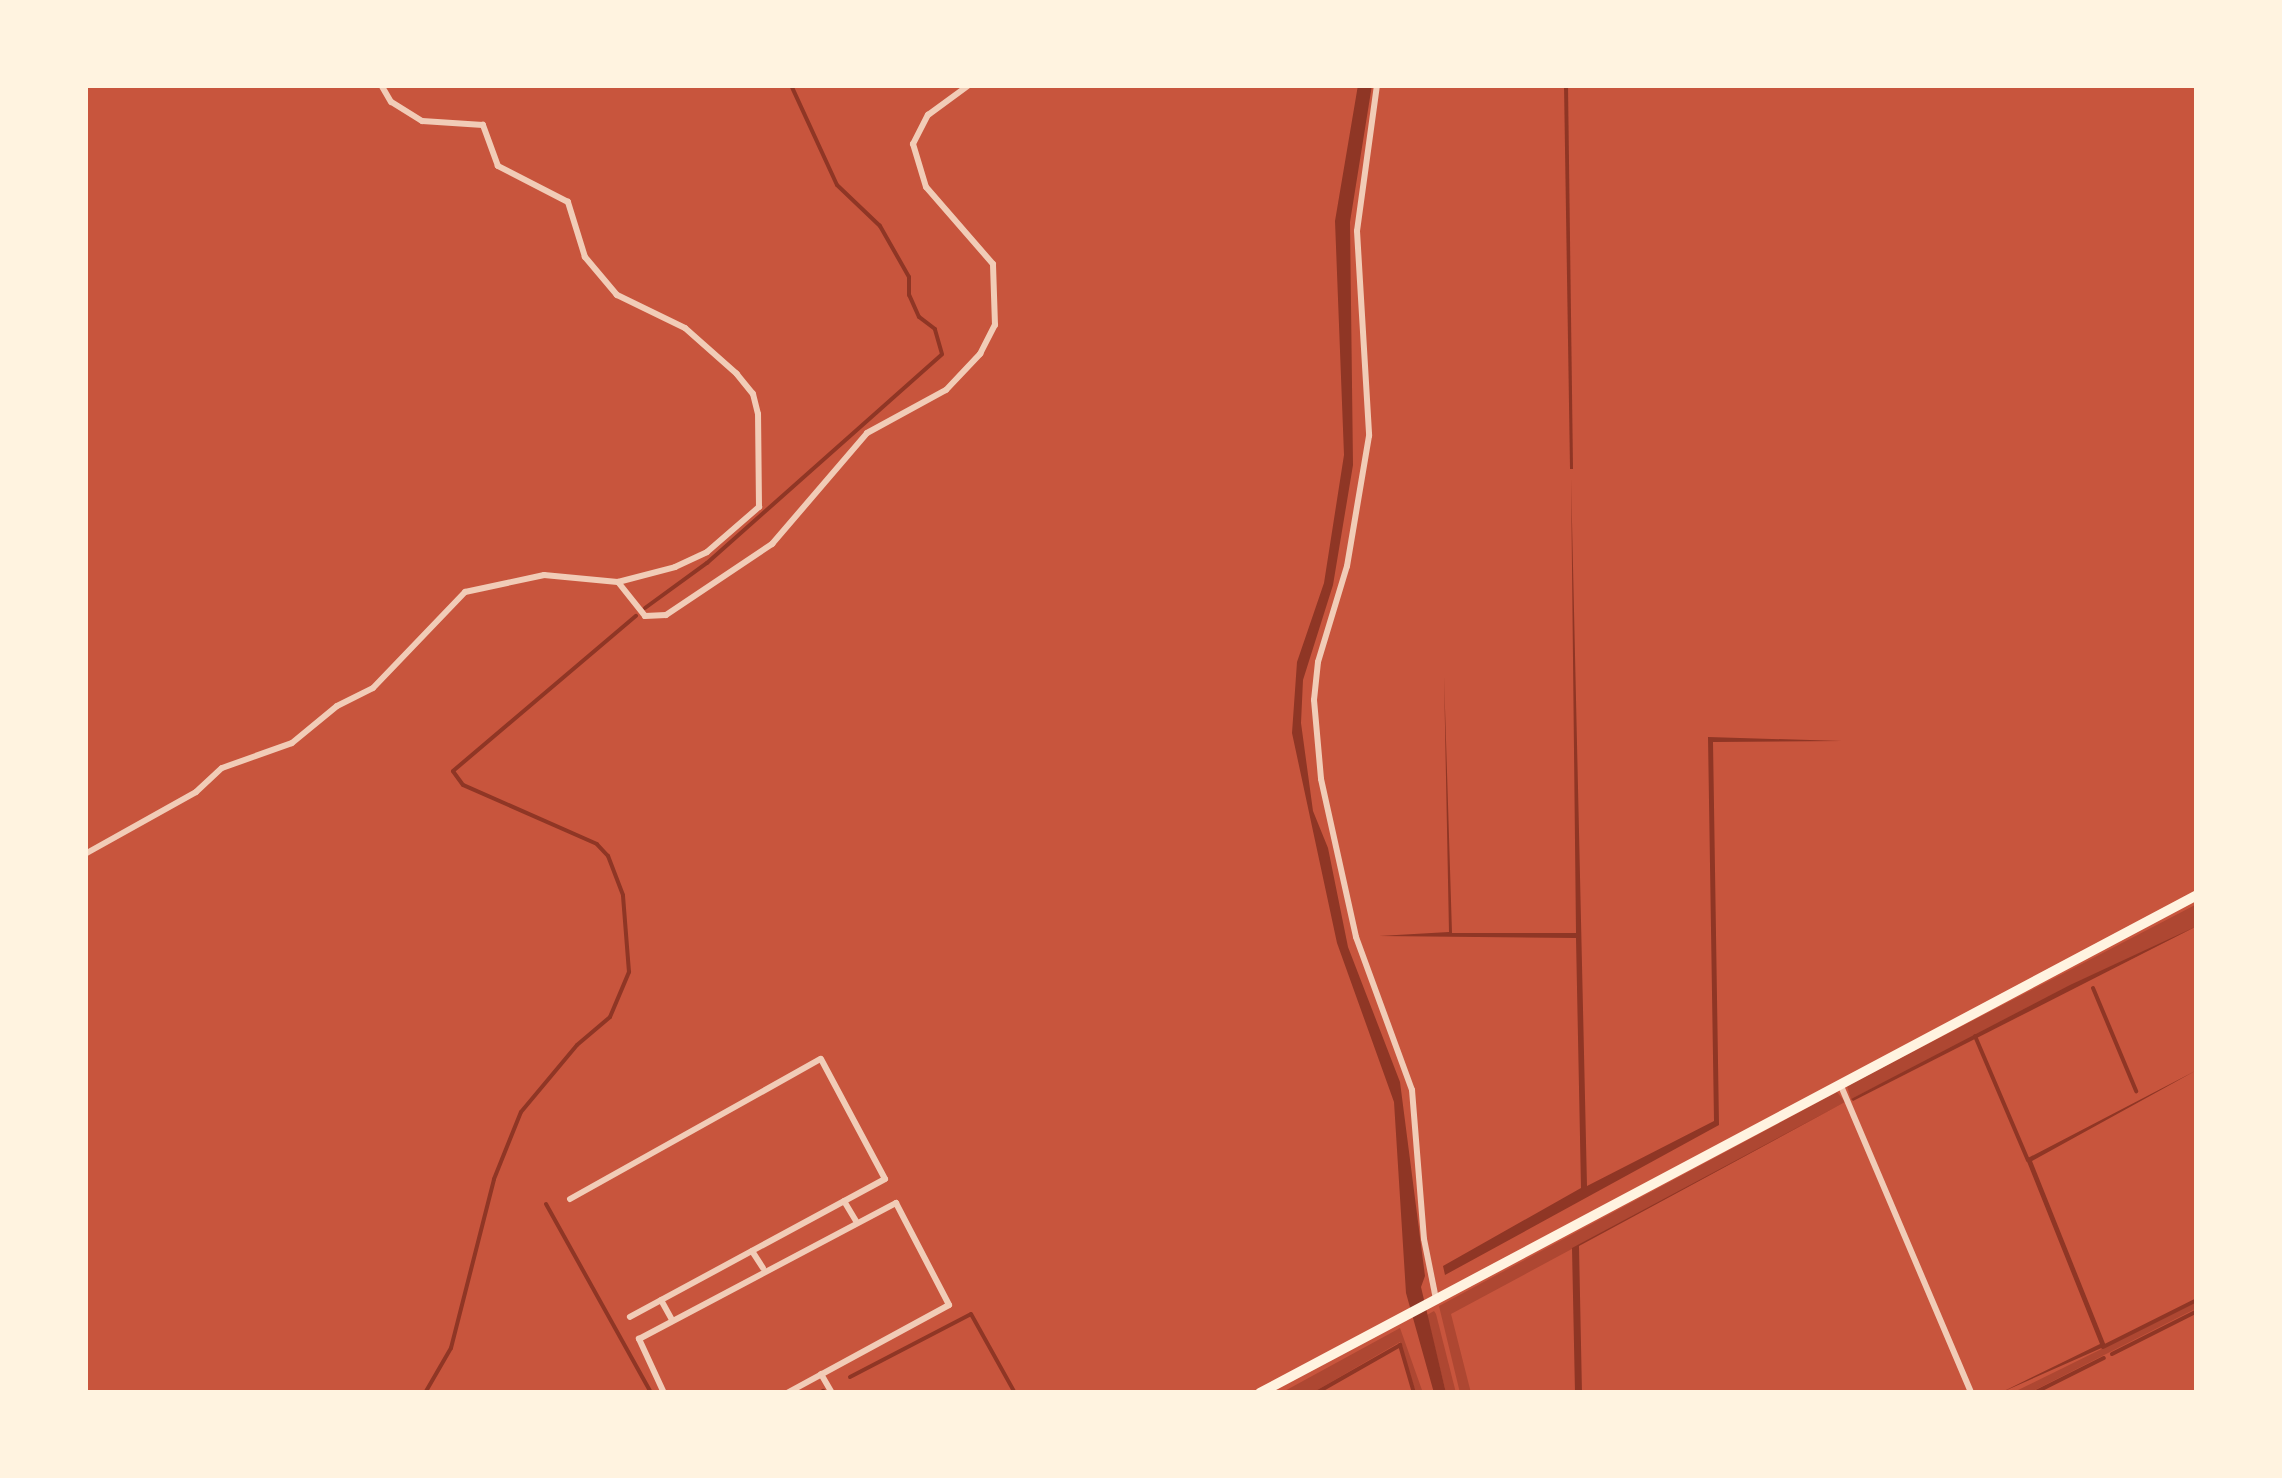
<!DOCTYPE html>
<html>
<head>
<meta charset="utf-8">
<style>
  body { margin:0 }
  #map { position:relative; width:2282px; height:1478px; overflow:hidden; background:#c8553d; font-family:Rubik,sans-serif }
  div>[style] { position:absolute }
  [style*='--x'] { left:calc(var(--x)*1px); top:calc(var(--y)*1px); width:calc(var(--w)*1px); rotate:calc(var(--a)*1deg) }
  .green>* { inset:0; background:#ae4732 }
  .water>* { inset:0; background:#8f3625 }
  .stream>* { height:4px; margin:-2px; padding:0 2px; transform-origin:2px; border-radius:2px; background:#8f3625 }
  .minor>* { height:6px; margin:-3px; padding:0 3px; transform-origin:3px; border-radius:3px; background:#f1ccb7 }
  .secondary>* { height:10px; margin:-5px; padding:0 5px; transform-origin:5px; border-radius:5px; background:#fff3e0 }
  span { translate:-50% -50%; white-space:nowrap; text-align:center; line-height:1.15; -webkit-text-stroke:9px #fff3e0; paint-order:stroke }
  .frame { position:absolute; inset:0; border:88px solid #fff3e0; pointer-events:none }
</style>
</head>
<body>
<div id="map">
  <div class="green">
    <i style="clip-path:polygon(2197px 904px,2197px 926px,1851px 1099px,1847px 1086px)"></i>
    <i style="clip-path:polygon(1837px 1092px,1845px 1102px,1451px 1314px,1471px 1393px,1460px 1393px,1439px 1306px)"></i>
    <i style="clip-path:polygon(2197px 1302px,2197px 1308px,2029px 1393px,2012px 1393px)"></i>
    <i style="clip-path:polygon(1434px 1311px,1436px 1314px,1456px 1393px,1446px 1393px,1427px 1315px)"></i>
    <i style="clip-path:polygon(1400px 1328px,1423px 1393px,1416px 1393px,1400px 1342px,1312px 1393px,1281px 1393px)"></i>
  </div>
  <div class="water">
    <i style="clip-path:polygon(1358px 85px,1372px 85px,1350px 222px,1353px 465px,1333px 585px,1303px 680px,1301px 723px,1313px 811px,1328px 848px,1348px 947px,1400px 1082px,1425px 1276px,1421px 1287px,1446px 1393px,1434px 1393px,1406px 1293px,1394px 1102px,1337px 943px,1292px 733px,1297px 662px,1324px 583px,1344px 455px,1335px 221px)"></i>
    <i style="clip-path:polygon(1564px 85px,1568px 85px,1573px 469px,1570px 469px)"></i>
    <i style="clip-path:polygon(1571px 477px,1587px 1186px,1714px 1121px,1708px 737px,1842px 741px,1713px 742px,1719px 1125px,1445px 1275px,1443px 1266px,1581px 1188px,1576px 938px,1379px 936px,1449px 932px,1444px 675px,1452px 933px,1576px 933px)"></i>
    <i style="clip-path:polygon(2197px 926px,1853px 1101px,1851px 1099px,2070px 985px)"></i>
    <i style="clip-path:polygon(2197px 1070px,2032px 1161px,2106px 1346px,2000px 1393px,2100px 1344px,2026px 1159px)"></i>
    <i style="clip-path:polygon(1845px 1102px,1579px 1246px,1582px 1393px,1575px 1393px,1572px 1248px)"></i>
  </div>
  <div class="stream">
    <i style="--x:645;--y:608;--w:77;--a:-36"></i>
    <i style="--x:707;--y:563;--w:314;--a:-41.6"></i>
    <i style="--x:942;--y:354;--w:26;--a:-106"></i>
    <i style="--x:935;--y:329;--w:20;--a:-143"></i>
    <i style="--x:919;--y:317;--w:24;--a:-114"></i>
    <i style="--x:909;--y:295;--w:18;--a:-90"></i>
    <i style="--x:909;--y:277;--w:59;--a:-119.6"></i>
    <i style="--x:880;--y:226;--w:59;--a:-136.4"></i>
    <i style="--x:837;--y:185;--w:110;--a:-114.7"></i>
    <i style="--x:2093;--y:988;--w:112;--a:67.3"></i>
    <i style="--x:1975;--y:1036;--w:135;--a:66.9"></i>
    <i style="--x:546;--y:1204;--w:216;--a:60.9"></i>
    <i style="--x:2103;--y:1347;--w:105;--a:-26.6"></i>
    <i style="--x:2112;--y:1354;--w:95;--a:-26.8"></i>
    <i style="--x:850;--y:1377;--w:136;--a:-27.5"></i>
    <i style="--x:971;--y:1314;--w:90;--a:60.9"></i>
    <i style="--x:425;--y:1393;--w:52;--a:-60"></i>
    <i style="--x:451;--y:1348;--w:174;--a:-75.7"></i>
    <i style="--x:494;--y:1179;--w:72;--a:-68.1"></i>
    <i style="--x:521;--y:1112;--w:87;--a:-50.1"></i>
    <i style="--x:577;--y:1045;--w:43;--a:-40.3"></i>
    <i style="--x:610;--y:1017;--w:49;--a:-67.1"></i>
    <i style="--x:629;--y:972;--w:77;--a:-94.5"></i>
    <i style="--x:623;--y:895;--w:42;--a:-111"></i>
    <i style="--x:608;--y:856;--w:16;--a:-133"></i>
    <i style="--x:597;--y:844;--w:146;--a:-156.2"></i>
    <i style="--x:463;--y:785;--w:17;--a:-126"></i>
    <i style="--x:453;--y:771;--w:240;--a:-40.3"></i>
    <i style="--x:820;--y:1393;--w:4;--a:-34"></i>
    <i style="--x:1316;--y:1393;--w:97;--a:-29.7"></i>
    <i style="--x:1400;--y:1345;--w:50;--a:73.7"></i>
    <i style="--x:2034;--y:1393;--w:78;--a:-26.6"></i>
  </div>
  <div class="minor">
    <i style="--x:1377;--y:85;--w:147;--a:97.8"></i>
    <i style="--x:1357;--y:231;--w:205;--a:86.6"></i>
    <i style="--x:1369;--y:436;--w:132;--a:99.6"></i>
    <i style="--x:1347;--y:566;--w:100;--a:106.8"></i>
    <i style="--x:1318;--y:662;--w:38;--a:96"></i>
    <i style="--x:1314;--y:700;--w:79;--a:84.9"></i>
    <i style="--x:1321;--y:779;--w:162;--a:77.5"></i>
    <i style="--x:1356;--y:937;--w:163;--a:69.9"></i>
    <i style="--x:1412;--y:1090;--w:149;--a:85.4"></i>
    <i style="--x:1424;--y:1239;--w:61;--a:78.7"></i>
    <i style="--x:618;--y:582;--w:43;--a:51.5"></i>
    <i style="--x:645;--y:616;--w:21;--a:-3"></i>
    <i style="--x:666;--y:615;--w:128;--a:-33.8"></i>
    <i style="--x:772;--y:544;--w:146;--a:-49.4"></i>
    <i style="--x:867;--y:433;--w:90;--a:-28.6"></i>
    <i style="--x:946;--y:390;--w:50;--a:-46.6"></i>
    <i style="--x:980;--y:354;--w:33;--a:-63"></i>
    <i style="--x:995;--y:325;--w:61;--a:-91.9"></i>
    <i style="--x:993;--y:264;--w:102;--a:-131"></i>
    <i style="--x:926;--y:187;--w:45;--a:-106.8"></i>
    <i style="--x:913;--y:144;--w:33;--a:-63"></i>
    <i style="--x:928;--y:115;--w:51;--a:-36.2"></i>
    <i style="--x:85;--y:854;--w:127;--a:-29.2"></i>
    <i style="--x:196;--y:792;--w:35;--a:-43"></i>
    <i style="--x:222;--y:768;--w:74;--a:-19.7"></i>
    <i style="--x:292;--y:743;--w:58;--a:-39.4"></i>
    <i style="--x:337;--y:706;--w:40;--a:-26.6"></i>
    <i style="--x:373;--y:688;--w:133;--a:-46.2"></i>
    <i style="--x:465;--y:592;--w:81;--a:-12.1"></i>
    <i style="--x:544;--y:575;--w:74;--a:5.4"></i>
    <i style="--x:618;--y:582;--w:59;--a:-14.7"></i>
    <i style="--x:675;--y:567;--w:35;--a:-25"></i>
    <i style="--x:707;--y:552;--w:69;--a:-40.9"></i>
    <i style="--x:759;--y:507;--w:93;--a:-90.6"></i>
    <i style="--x:758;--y:414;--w:21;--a:-104"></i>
    <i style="--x:753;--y:394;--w:26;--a:-129"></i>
    <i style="--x:737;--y:374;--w:69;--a:-138.5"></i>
    <i style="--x:685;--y:328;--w:76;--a:-154.1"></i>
    <i style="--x:617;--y:295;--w:50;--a:-130.1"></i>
    <i style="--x:585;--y:257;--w:58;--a:-107.2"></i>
    <i style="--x:568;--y:202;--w:79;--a:-152.8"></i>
    <i style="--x:498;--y:166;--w:44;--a:-110.1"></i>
    <i style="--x:483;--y:125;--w:61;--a:-176.2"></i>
    <i style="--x:422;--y:121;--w:36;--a:-148"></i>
    <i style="--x:391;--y:102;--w:20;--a:-120"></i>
    <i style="--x:1841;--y:1086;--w:333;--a:67"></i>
    <i style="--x:570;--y:1199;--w:287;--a:-29.2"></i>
    <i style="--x:821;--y:1059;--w:136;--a:61.9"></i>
    <i style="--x:885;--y:1179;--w:290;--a:151.6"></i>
    <i style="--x:844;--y:1201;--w:23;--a:59"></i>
    <i style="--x:752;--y:1251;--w:20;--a:57"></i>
    <i style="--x:661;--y:1300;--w:23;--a:61"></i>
    <i style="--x:821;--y:1374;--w:22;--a:60"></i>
    <i style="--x:664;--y:1393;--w:60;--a:-114.8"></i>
    <i style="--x:639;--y:1339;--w:291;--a:-27.9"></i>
    <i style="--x:896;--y:1203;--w:115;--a:62.5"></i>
    <i style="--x:949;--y:1305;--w:184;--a:151.5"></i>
  </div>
  <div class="secondary">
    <i style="--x:1260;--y:1393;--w:1061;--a:-27.99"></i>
  </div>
  <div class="frame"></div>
</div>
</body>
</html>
